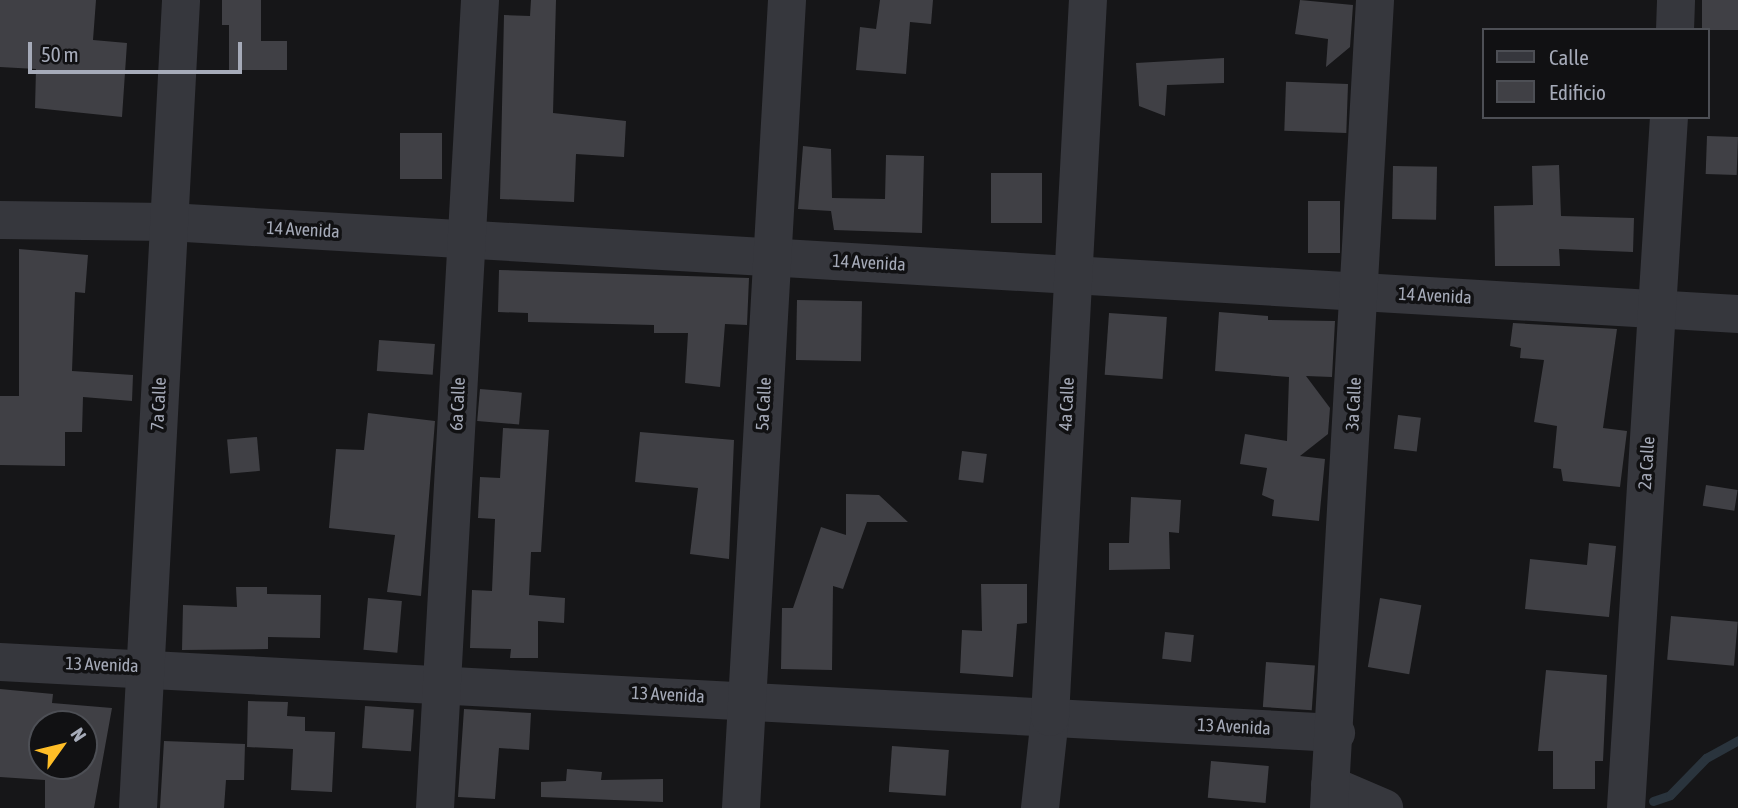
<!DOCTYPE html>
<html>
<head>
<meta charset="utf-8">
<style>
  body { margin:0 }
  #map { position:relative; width:1738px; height:808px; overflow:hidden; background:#161618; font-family:"Asap Condensed",sans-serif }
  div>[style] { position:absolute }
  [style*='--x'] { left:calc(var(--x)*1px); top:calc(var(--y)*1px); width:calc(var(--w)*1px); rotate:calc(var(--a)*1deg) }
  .stream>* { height:9px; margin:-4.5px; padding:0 4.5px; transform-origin:4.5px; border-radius:4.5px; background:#2a343d }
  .building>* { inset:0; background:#404045; transform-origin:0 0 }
  .minor>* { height:38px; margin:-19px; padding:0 19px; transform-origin:19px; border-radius:19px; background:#36373d }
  span { translate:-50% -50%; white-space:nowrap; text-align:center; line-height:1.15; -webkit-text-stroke:7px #111113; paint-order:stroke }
  .street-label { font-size:18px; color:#a6abb9 }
  .legend { position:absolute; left:1482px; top:28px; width:228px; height:91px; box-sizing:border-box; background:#111113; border:2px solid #4d4f55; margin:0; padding:9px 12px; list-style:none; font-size:21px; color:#a6abb9 }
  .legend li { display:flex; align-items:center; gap:14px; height:35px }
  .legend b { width:35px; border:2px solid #4d4f55 }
  .north { position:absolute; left:28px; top:710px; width:70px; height:70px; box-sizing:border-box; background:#111113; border:2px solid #4d4f55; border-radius:50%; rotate:56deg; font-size:19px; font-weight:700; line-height:28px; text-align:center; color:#a6abb9 }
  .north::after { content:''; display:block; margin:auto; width:24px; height:32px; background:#ffbe27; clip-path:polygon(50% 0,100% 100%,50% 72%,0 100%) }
  .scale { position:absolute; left:28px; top:42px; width:214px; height:32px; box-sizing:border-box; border:4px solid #a6abb9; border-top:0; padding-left:9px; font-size:21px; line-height:24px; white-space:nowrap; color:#a6abb9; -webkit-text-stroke:5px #111113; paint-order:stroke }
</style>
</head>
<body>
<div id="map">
  <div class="stream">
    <i style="--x:1653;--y:801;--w:18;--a:-19"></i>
    <i style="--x:1670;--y:795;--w:52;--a:-45.8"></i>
    <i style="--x:1706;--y:758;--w:37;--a:-29"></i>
  </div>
  <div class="building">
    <i style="clip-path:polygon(0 0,96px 0,93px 40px,127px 43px,122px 117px,35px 108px,36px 69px,0 67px)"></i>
    <i style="clip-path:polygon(222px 0,261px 0,261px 41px,287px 41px,287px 70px,229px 70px,229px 25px,222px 25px)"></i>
    <i style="clip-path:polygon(531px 0,556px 0,553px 113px,626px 121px,624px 157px,576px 154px,574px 202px,500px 199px,504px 15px,530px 16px)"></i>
    <i style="clip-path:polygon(880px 0,933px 0,931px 24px,910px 22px,906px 74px,856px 70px,860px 27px,876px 29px)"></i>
    <i style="clip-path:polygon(1300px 0,1353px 5px,1350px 47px,1326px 67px,1328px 39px,1295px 34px)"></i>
    <i style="left:1702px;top:0;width:36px;height:30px"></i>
    <i style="clip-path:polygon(1224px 58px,1224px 83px,1167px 85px,1165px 116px,1139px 106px,1136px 63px)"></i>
    <i style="left:1348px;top:84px;width:49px;height:62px;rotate:92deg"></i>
    <i style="left:400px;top:133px;width:42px;height:46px"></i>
    <i style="left:1707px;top:136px;width:31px;height:38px;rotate:2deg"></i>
    <i style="clip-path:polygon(803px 146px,831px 149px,832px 198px,885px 199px,886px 155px,924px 156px,922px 233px,834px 230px,831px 211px,798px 209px)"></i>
    <i style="clip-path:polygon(1559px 165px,1561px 216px,1634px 218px,1633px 252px,1559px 249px,1560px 266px,1495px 266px,1494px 206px,1533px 205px,1532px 166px)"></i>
    <i style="left:1393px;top:166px;width:44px;height:53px;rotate:1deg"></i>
    <i style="left:991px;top:173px;width:51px;height:50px"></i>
    <i style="left:1308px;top:201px;width:32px;height:52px"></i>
    <i style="clip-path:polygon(19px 249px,88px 255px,85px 293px,75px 292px,72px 371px,133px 375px,132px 401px,83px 397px,82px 432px,65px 432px,65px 466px,0 465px,0 396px,19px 396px)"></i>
    <i style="clip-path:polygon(499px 270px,749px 278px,747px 325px,725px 324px,720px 387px,685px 383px,688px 333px,654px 333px,654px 325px,528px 322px,528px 313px,498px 312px)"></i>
    <i style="left:797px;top:300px;width:65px;height:60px;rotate:1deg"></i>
    <i style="clip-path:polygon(1219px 312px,1268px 316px,1268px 320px,1335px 321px,1332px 377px,1306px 376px,1330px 408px,1328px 434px,1300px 456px,1325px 459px,1319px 521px,1272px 516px,1274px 500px,1262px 495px,1267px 468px,1240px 464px,1245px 434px,1287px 441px,1289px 377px,1215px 371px)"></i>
    <i style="left:1109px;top:313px;width:58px;height:62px;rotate:4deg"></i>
    <i style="clip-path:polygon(1513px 323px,1617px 329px,1603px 428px,1627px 431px,1620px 487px,1563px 481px,1561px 469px,1553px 468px,1557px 426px,1534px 422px,1544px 360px,1520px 358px,1521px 348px,1510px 346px)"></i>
    <i style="left:379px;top:340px;width:56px;height:31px;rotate:4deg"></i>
    <i style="left:480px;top:389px;width:42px;height:32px;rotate:5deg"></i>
    <i style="clip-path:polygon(368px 413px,435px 421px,421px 596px,387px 592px,395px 535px,329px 528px,336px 449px,364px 450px)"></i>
    <i style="left:1398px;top:415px;width:23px;height:34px;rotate:7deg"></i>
    <i style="clip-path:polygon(503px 428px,549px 430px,541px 552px,531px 552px,529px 595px,565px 598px,564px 623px,538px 621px,538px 658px,510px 658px,511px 649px,470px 648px,472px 590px,492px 591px,495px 519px,478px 518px,480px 477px,500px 478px)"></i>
    <i style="clip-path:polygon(640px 432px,734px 440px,729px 559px,690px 554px,698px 488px,635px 482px)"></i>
    <i style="left:257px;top:437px;width:34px;height:30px;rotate:85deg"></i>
    <i style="left:962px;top:451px;width:25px;height:29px;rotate:7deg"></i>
    <i style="left:1706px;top:485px;width:32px;height:21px;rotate:9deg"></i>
    <i style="clip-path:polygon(846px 494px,879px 495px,908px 522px,867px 522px,843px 589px,833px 586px,832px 670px,781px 669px,782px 608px,793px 608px,821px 527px,846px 535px)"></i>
    <i style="clip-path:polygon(1131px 497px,1181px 500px,1179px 533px,1169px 532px,1170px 569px,1109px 570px,1109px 543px,1129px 543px)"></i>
    <i style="clip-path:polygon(1589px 543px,1616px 546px,1609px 617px,1525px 609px,1530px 559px,1587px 565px)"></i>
    <i style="clip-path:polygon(981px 584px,1027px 584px,1027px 623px,1017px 624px,1013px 677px,960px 673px,962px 630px,982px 631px)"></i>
    <i style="clip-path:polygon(236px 587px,267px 587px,267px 594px,321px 595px,320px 638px,268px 637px,268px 649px,182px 650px,183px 605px,237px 607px)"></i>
    <i style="left:368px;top:598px;width:34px;height:52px;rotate:5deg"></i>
    <i style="left:1380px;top:598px;width:42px;height:70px;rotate:10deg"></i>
    <i style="left:1671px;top:616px;width:67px;height:44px;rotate:5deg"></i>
    <i style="left:1165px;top:632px;width:29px;height:27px;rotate:6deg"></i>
    <i style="left:1266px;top:662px;width:49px;height:45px;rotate:4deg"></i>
    <i style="clip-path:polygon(1546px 670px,1607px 675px,1603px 761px,1595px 761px,1595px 789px,1553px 789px,1553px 751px,1538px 751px)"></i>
    <i style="clip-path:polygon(evenodd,0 689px,53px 694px,52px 703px,112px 708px,94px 808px,45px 808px,45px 780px,0 777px,0 689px,42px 724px,84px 724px,84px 766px,42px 766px,42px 724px)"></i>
    <i style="clip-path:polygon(248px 701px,288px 702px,287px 716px,305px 717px,305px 731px,335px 732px,332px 792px,291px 790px,293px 749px,247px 747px)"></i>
    <i style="left:365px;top:706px;width:49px;height:42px;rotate:4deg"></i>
    <i style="clip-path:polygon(464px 709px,531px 713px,529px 750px,499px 748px,495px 799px,458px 797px)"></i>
    <i style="clip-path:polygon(164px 741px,245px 744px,244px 780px,226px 780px,224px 808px,160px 808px)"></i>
    <i style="left:892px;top:746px;width:57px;height:46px;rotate:4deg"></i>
    <i style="left:1211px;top:761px;width:58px;height:37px;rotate:5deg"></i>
    <i style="clip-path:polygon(567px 769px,602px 772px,601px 780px,663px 779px,663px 802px,541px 797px,541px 782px,566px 781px)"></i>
  </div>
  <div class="minor">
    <i style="--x:1675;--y:30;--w:30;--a:-88"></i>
    <i style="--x:0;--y:220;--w:169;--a:0.7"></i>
    <i style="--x:169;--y:222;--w:1572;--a:3.36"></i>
    <i style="--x:0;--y:662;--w:1338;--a:3.04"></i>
    <i style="--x:1330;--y:785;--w:59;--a:23.1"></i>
    <i style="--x:138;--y:808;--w:809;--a:-86.95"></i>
    <i style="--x:435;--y:808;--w:809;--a:-86.81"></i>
    <i style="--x:741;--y:808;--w:809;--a:-86.74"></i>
    <i style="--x:1040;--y:808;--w:92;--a:-83.7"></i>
    <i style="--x:1050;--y:717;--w:718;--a:-86.97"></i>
    <i style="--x:1329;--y:808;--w:809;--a:-86.74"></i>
    <i style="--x:1626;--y:808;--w:692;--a:-86.44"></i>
  </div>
  <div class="street-label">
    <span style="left:303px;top:230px;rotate:3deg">14 Avenida</span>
    <span style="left:869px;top:263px;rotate:3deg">14 Avenida</span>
    <span style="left:1435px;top:296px;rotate:3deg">14 Avenida</span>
    <span style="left:159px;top:404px;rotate:-87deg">7a Calle</span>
    <span style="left:458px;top:404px;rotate:-87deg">6a Calle</span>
    <span style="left:764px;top:404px;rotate:-87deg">5a Calle</span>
    <span style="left:1067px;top:404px;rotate:-87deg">4a Calle</span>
    <span style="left:1354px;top:404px;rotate:-87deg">3a Calle</span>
    <span style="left:1647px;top:463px;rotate:-86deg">2a Calle</span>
    <span style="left:102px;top:665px;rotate:2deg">13 Avenida</span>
    <span style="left:668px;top:695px;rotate:3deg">13 Avenida</span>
    <span style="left:1234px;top:727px;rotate:3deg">13 Avenida</span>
  </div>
  <ul class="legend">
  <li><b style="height:9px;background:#36373d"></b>Calle</li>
  <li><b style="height:19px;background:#404045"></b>Edificio</li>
  </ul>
  <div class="north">N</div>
  <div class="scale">50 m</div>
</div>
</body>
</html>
